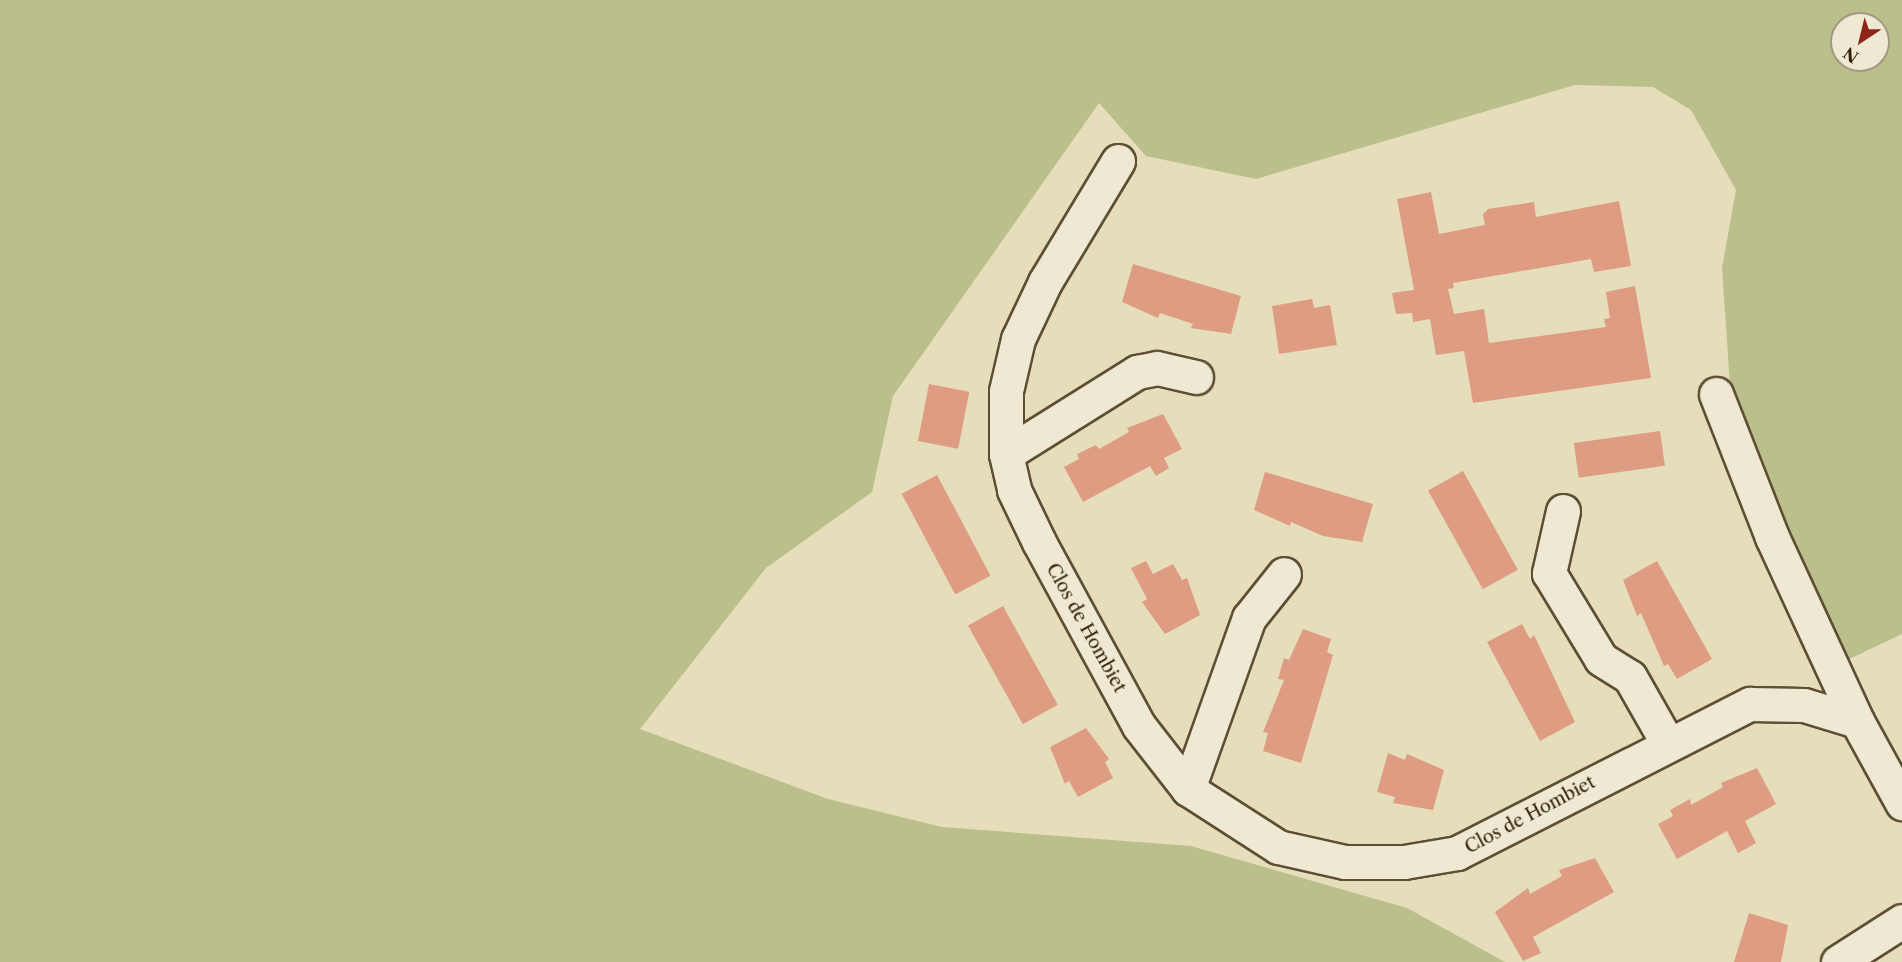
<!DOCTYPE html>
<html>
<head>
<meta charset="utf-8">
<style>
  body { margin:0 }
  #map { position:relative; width:1902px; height:962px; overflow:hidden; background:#e6ddbb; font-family:"Libre Caslon Text",serif }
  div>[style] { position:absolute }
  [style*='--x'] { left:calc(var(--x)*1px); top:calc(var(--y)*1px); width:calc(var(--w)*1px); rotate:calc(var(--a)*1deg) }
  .green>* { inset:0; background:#bbbf8c }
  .building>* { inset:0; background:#de9c83; transform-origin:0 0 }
  .roads { filter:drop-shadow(2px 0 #5e4e33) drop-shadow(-2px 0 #5e4e33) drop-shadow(0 2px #5e4e33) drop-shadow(0 -2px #5e4e33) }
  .minor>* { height:33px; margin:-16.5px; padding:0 16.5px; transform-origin:16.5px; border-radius:16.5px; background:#efe9d3 }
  span { translate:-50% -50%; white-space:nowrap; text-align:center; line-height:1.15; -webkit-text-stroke:6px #efe9d3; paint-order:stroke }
  .street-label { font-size:18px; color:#301f06 }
  .north { position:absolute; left:1830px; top:12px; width:60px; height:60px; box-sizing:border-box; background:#efe9d3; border:2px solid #a39881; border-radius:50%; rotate:215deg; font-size:16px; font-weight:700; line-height:24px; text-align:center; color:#301f06 }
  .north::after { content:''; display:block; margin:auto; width:21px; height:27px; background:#8f2418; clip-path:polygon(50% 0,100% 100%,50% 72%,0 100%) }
</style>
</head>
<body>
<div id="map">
  <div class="green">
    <i style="clip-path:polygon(evenodd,0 0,1902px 0,1902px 634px,1841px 663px,1732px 415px,1722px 268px,1736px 190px,1691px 110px,1653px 87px,1575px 85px,1256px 179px,1146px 156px,1099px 103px,893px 396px,872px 492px,766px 568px,640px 729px,828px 799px,942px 827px,1191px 846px,1407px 908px,1505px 962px,0 962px,0 0,1842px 24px,1878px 24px,1878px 60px,1842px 60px,1842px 24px)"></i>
  </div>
  <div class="building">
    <i style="clip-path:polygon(1431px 192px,1439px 234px,1485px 225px,1483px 214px,1488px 209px,1534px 202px,1536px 217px,1619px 201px,1631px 266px,1594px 272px,1591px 259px,1453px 283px,1454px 288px,1448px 289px,1454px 314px,1484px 309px,1489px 343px,1606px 327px,1604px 319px,1610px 318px,1606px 292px,1635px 286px,1651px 378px,1473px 403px,1464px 351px,1436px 355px,1430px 319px,1413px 322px,1412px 313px,1396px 314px,1392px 293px,1414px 290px,1397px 199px)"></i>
    <i style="clip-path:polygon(1133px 264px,1241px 296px,1231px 334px,1191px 328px,1193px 324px,1160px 313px,1158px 318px,1122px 302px)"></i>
    <i style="clip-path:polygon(1312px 299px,1314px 308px,1330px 305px,1337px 345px,1279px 354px,1272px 306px)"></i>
    <i style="left:929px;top:384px;width:41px;height:58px;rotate:11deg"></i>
    <i style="clip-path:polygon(1163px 414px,1182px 449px,1164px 458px,1169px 468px,1156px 476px,1150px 466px,1083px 502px,1064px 467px,1079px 459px,1077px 454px,1096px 445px,1099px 449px,1129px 432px,1127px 428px)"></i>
    <i style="left:1660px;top:431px;width:35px;height:87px;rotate:82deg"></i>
    <i style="left:1463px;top:471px;width:113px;height:40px;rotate:61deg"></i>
    <i style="clip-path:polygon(1265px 472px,1373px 504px,1362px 542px,1323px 536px,1291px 522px,1290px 526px,1254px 510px)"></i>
    <i style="left:937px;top:475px;width:114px;height:40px;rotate:62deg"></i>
    <i style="clip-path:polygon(1146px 561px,1153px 574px,1173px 564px,1182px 580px,1187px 578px,1200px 615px,1165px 634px,1142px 602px,1147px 599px,1131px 568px)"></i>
    <i style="clip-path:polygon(1657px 561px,1712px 659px,1677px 679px,1668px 664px,1664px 666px,1641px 613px,1637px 616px,1623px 580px)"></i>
    <i style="left:1003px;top:606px;width:113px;height:40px;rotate:61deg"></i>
    <i style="clip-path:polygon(1522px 624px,1530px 639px,1534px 635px,1575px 722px,1540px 741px,1487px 642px)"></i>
    <i style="clip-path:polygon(1303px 629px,1331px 639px,1327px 652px,1333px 655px,1301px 763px,1263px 751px,1268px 733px,1263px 732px,1284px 680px,1278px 679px,1284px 658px,1289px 660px)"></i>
    <i style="clip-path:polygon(1086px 728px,1109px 759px,1105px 762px,1113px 778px,1078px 797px,1069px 781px,1065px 784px,1050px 747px)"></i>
    <i style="clip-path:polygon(1388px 753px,1405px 760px,1407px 754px,1444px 770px,1433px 810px,1393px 803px,1395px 797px,1377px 792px)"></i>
    <i style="clip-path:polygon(1757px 768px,1776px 804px,1745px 821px,1756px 843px,1738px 853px,1727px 831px,1677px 859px,1658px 824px,1673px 816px,1670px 810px,1690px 799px,1691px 805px,1723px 787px,1721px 783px)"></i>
    <i style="clip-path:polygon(1595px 858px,1614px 892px,1533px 937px,1541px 953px,1523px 961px,1495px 912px,1528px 888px,1530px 894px,1562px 876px,1559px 870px)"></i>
    <i style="clip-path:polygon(1749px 913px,1788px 925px,1781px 962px,1734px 962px)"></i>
  </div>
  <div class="roads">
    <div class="minor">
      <i style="--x:1118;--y:161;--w:141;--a:121.1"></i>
      <i style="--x:1045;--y:282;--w:63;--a:115.3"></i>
      <i style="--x:1018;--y:339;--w:53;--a:103"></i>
      <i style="--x:1006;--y:391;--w:63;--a:90"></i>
      <i style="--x:1006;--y:454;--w:37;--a:77"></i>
      <i style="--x:1014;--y:490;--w:58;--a:64.3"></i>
      <i style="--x:1039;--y:542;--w:209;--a:61.5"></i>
      <i style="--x:1139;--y:726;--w:80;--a:52.1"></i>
      <i style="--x:1188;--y:789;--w:107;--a:32.8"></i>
      <i style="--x:1278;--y:847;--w:69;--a:12.6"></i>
      <i style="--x:1345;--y:862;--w:59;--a:0"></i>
      <i style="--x:1404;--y:862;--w:54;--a:-9.6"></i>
      <i style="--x:1457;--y:853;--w:329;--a:-27"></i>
      <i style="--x:1750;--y:704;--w:54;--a:1.1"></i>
      <i style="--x:1804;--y:705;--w:55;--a:16.8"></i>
      <i style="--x:1857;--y:721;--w:94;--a:61.2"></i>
      <i style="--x:1716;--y:394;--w:154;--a:68.6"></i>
      <i style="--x:1772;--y:537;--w:203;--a:65.2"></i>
      <i style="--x:1006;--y:454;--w:155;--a:-32"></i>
      <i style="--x:1137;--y:372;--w:20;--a:-11"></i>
      <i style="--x:1157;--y:368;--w:40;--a:13"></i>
      <i style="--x:1563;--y:511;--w:64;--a:102.7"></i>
      <i style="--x:1549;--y:573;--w:100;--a:58.8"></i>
      <i style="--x:1601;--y:659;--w:34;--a:32"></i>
      <i style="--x:1630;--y:677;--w:75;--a:60.4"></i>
      <i style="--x:1188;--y:789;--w:182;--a:-70.4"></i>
      <i style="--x:1249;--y:618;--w:56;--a:-51.5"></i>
      <i style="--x:1838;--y:962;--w:76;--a:-32.6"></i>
    </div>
  </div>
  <div class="street-label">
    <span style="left:1086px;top:628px;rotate:61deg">Clos de Hombiet</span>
    <span style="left:1530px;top:815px;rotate:-28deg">Clos de Hombiet</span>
  </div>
  <div class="north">N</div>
</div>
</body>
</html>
